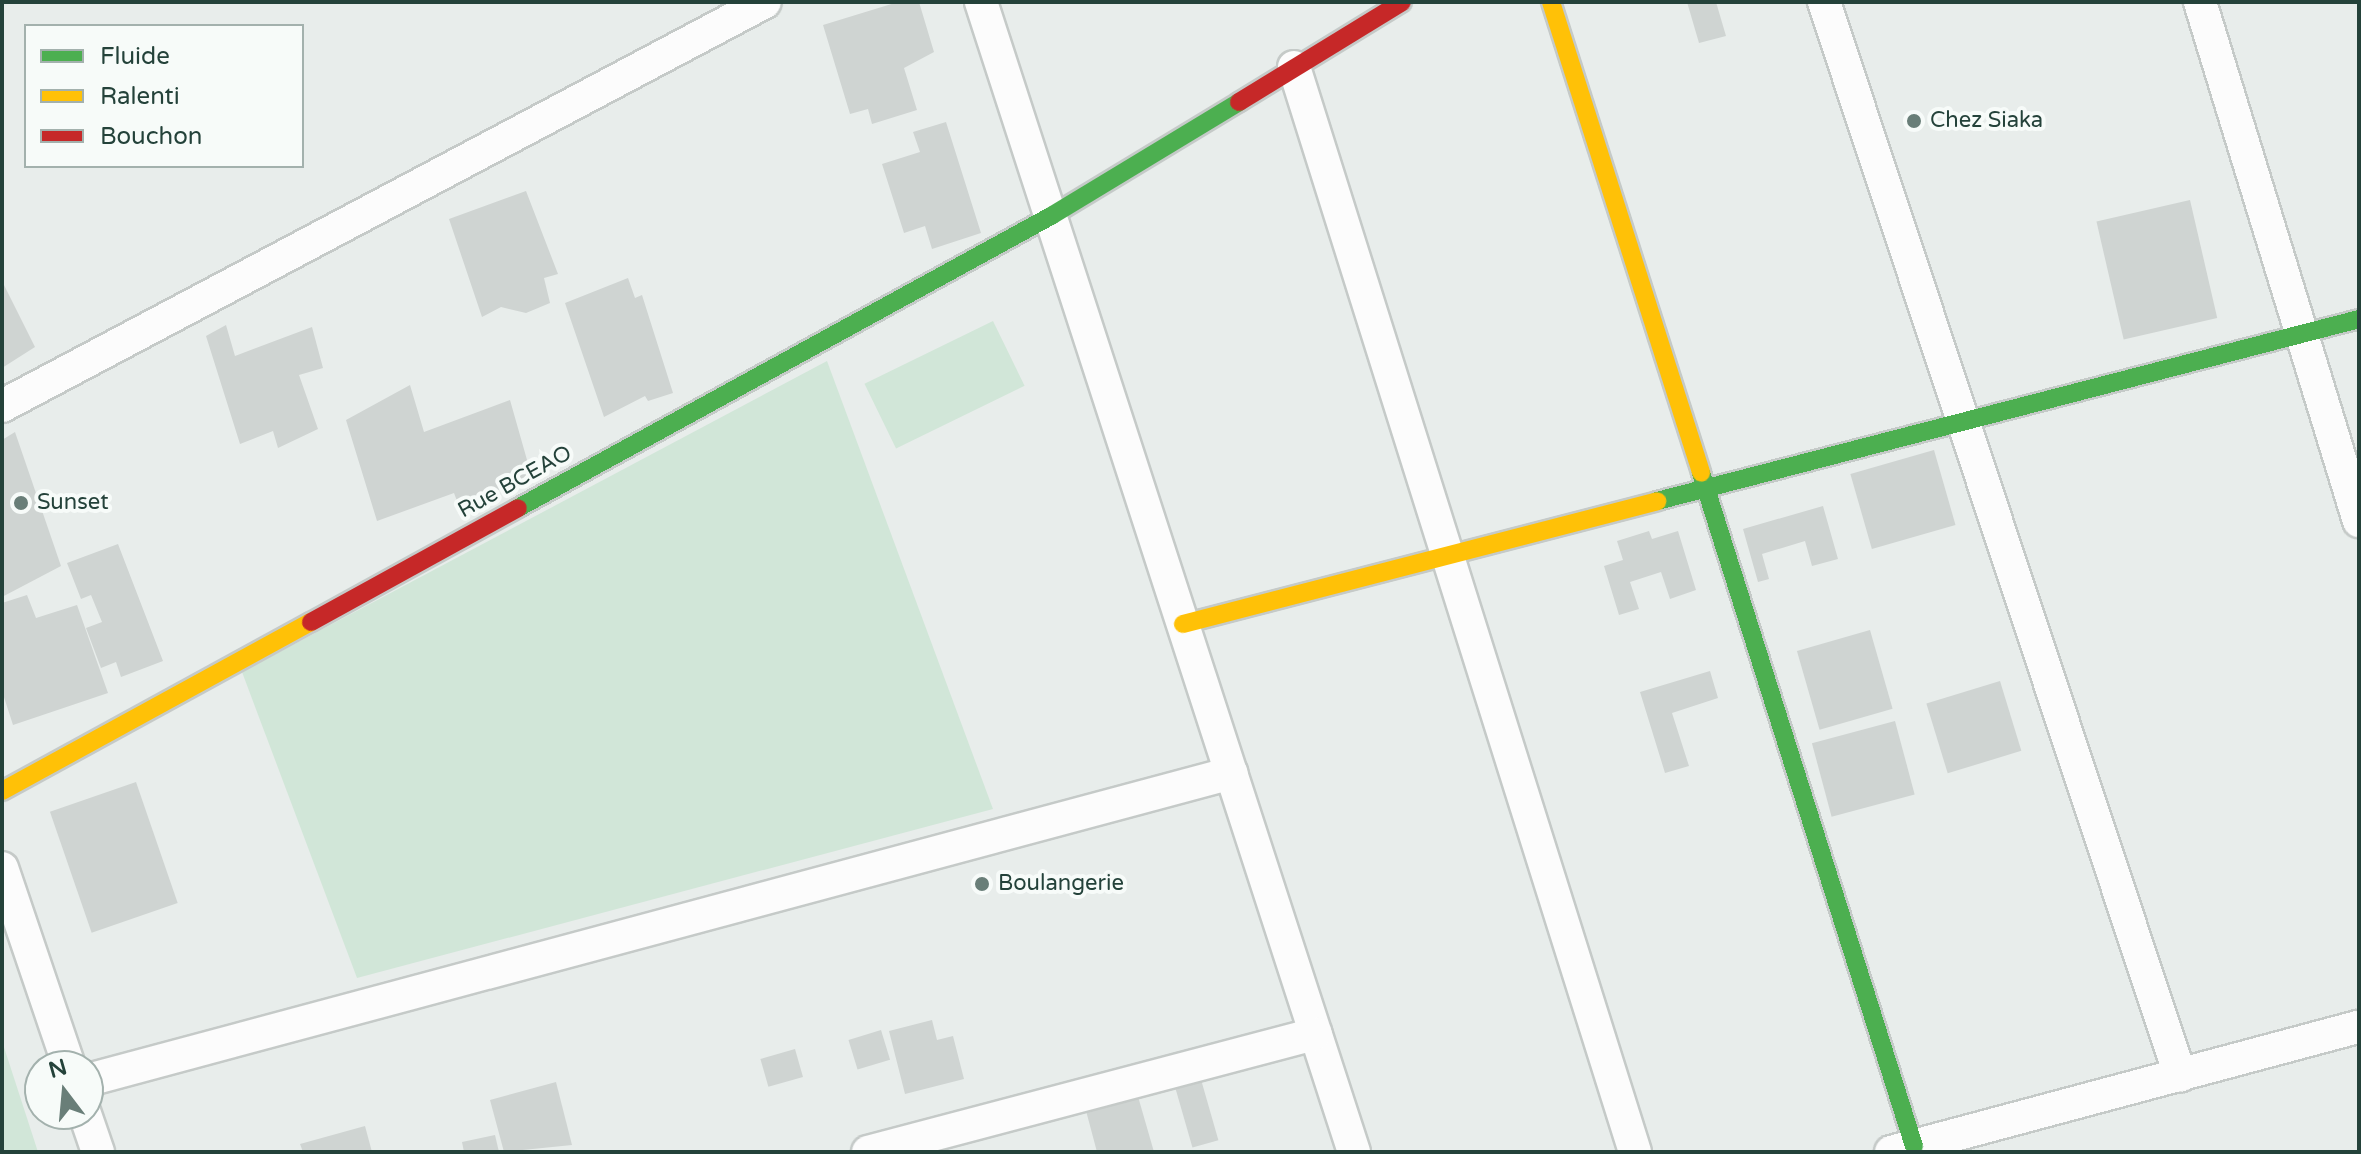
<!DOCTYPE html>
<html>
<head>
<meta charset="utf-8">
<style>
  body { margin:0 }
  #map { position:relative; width:2361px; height:1154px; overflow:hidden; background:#e8edeb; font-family:"Varela Round",sans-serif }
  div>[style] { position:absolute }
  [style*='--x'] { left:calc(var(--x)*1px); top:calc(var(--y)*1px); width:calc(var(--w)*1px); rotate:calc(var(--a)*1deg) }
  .green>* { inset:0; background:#d1e6d8; transform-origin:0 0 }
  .building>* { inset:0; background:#cfd4d2; transform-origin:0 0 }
  .roads { filter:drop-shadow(2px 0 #c5cac8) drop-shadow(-2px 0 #c5cac8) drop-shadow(0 2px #c5cac8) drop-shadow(0 -2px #c5cac8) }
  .street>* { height:32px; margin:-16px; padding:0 16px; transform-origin:16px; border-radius:16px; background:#fcfcfc }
  .fast>* { height:18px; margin:-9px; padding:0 9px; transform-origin:9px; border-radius:9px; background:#4caf50 }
  .slow>* { height:18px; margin:-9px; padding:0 9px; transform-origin:9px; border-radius:9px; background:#ffc107 }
  .jam>* { height:18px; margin:-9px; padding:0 9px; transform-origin:9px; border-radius:9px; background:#c62828 }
  .dots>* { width:22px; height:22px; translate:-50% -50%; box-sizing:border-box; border:4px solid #f7fbf9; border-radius:50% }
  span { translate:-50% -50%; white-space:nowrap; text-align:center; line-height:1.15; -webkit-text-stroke:8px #f7fbf9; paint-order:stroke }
  .poi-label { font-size:22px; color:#24423a }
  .left { translate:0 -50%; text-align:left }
  .street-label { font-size:22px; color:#24423a }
  .frame { position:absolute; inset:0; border:4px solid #24423a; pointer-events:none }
  .legend { position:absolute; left:24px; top:24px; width:280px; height:144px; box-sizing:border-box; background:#f7fbf9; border:2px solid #a3b1ad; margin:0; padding:10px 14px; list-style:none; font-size:24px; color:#24423a }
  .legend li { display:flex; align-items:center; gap:16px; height:40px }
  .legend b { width:40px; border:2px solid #a3b1ad }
  .north { position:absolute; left:24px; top:1050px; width:80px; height:80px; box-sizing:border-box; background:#f7fbf9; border:2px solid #a3b1ad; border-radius:50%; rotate:344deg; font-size:22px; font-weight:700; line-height:32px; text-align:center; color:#24423a }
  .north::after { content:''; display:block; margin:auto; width:28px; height:36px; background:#697e78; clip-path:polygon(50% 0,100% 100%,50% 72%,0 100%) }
</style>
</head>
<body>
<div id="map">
  <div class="green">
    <i style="left:993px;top:321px;width:72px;height:143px;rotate:64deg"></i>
    <i style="clip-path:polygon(827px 361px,993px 809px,357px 978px,242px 672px)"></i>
    <i style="clip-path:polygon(2px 1041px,38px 1152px,2px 1152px)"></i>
  </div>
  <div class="building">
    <i style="clip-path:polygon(898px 2px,919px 2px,934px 52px,904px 68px,917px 110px,872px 124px,868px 109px,850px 114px,823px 25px)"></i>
    <i style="clip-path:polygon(1687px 2px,1716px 2px,1726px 36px,1699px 43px)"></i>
    <i style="clip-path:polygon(946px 122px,981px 233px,932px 249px,925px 226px,904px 233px,882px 164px,920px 152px,913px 132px)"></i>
    <i style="clip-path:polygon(526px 191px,558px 274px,544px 278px,550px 303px,526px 313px,501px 307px,482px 317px,449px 219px)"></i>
    <i style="left:2190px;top:200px;width:121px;height:96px;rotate:77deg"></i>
    <i style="clip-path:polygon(628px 278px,635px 298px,642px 295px,673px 393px,648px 401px,645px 396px,604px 417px,565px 303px)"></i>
    <i style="clip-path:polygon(2px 281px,35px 347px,2px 368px)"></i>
    <i style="clip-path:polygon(226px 325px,235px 356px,312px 327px,323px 368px,299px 375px,318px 429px,278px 448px,273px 431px,240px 444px,206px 336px)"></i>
    <i style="clip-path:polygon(410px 385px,424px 432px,510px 400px,531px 474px,460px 509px,454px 493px,377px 521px,346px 420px)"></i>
    <i style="clip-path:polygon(15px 432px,61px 566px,2px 597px,2px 440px)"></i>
    <i style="left:1934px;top:450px;width:78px;height:87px;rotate:74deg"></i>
    <i style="clip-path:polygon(1823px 506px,1838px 559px,1812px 566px,1805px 541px,1762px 554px,1769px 579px,1758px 582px,1743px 529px)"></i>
    <i style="clip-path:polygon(1649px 531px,1652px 539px,1678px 531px,1696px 590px,1670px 599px,1661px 572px,1630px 582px,1639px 609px,1619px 615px,1604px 566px,1623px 560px,1617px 541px)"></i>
    <i style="clip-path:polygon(118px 544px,163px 661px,121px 677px,116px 662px,101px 668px,86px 628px,102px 622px,91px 595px,81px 599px,67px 563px)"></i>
    <i style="clip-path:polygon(27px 595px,36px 618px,77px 605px,108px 693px,13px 725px,2px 691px,2px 603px)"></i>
    <i style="left:1870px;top:630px;width:82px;height:76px;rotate:74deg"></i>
    <i style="clip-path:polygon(1710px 671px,1718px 698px,1672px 713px,1689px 766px,1665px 773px,1640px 692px)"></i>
    <i style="left:2000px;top:681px;width:73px;height:77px;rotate:73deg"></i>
    <i style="left:1895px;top:721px;width:76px;height:86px;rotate:75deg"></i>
    <i style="left:136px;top:782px;width:128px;height:91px;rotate:71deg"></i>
    <i style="clip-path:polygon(932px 1020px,937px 1040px,953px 1036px,964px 1079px,905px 1094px,889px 1031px)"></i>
    <i style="left:881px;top:1030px;width:31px;height:34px;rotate:73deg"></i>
    <i style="left:795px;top:1049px;width:29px;height:36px;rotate:74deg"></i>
    <i style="left:1198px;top:1069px;width:74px;height:27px;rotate:74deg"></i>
    <i style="clip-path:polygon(556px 1082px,572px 1145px,504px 1152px,490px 1100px)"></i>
    <i style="clip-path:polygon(1137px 1093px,1154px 1152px,1097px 1152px,1085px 1107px)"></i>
    <i style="clip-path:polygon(365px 1126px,372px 1152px,303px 1152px,300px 1144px)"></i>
    <i style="clip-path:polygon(495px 1135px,499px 1152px,464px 1152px,462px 1142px)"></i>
  </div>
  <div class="roads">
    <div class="street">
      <i style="--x:981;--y:2;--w:1209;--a:72.03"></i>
      <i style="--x:1824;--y:2;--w:1131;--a:71.65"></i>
      <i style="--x:2200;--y:2;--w:543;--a:72.97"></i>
      <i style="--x:1294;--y:67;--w:1137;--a:72.55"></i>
      <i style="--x:2;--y:406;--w:863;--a:-27.9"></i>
      <i style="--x:2;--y:868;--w:209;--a:71.3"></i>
      <i style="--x:88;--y:1080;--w:1184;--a:-15.03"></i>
      <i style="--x:85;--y:1114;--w:40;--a:71.1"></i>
      <i style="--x:868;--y:1152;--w:463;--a:-14.8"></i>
      <i style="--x:1891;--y:1152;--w:484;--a:-15"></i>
    </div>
    <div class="fast">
      <i style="--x:1701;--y:473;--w:706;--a:72.44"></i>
      <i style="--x:1657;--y:501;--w:725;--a:-14.53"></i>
      <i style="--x:518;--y:508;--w:608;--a:-28.72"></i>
      <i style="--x:1051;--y:216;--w:220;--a:-31.2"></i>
    </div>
    <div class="slow">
      <i style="--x:1551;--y:2;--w:494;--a:72.3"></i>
      <i style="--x:1183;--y:624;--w:490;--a:-14.5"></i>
      <i style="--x:2;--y:791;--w:352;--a:-28.7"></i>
    </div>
    <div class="jam">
      <i style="--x:1239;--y:102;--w:191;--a:-31.5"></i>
      <i style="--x:311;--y:622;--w:236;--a:-28.8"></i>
    </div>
  </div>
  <div class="dots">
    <i style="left:1914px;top:121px;background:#697e78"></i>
    <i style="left:21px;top:503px;background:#697e78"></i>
    <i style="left:982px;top:884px;background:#697e78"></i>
  </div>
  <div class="poi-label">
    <span class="left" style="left:1930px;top:121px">Chez Siaka</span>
    <span class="left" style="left:37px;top:503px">Sunset</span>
    <span class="left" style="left:998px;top:884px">Boulangerie</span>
  </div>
  <div class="street-label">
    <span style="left:515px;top:482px;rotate:-29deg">Rue BCEAO</span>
  </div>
  <div class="frame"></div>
  <ul class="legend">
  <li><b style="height:10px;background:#4caf50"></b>Fluide</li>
  <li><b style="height:10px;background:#ffc107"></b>Ralenti</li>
  <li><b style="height:10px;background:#c62828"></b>Bouchon</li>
  </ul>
  <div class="north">N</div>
</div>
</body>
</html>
